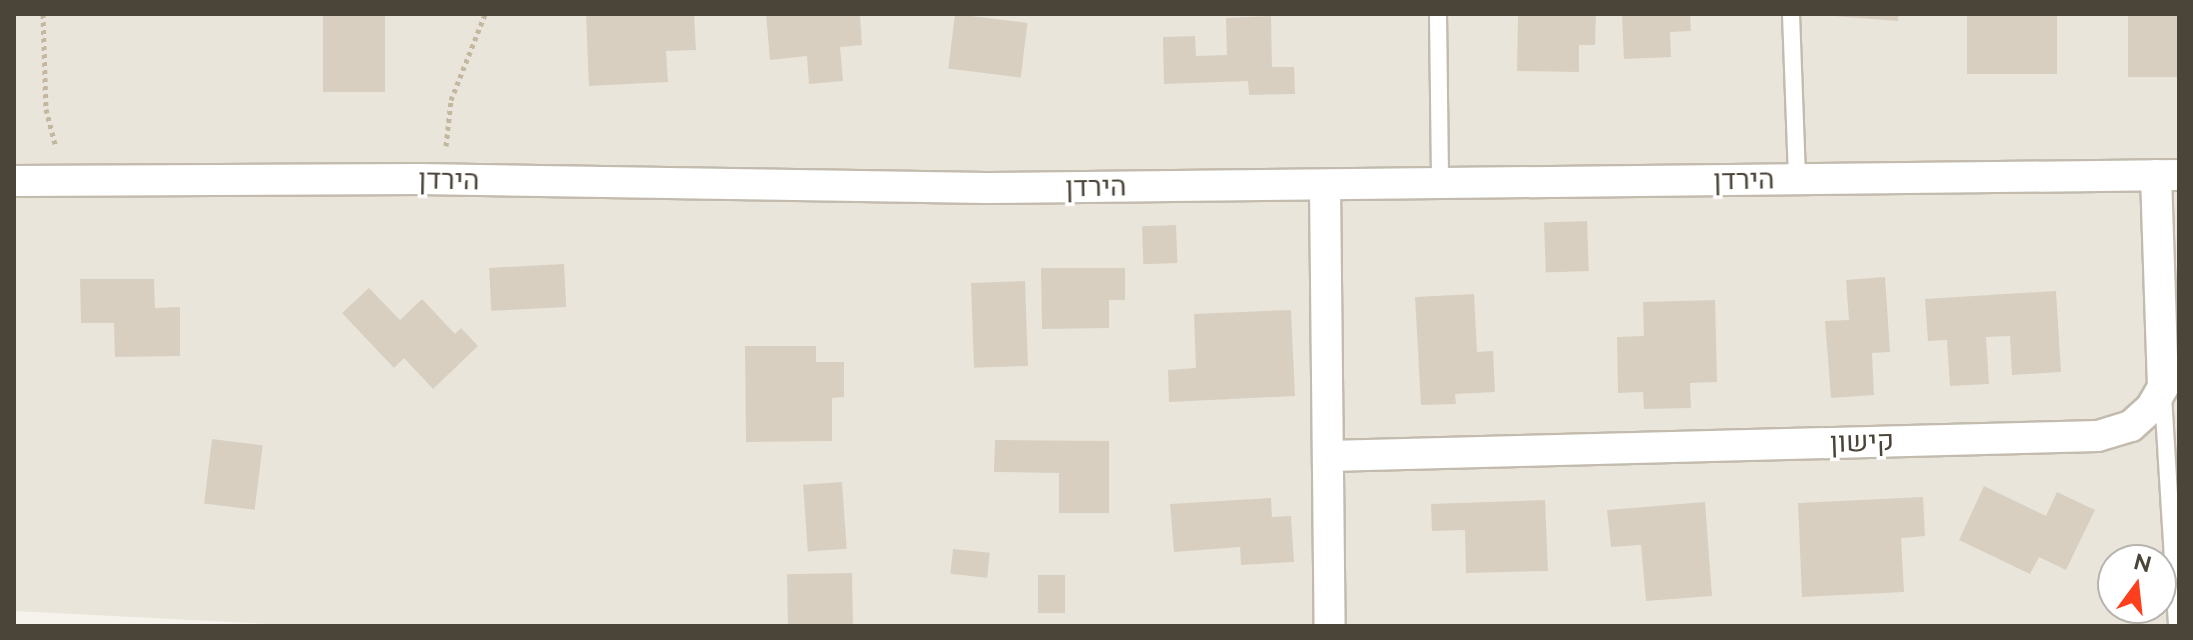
<!DOCTYPE html>
<html>
<head>
<meta charset="utf-8">
<style>
  body { margin:0 }
  #map { position:relative; width:2193px; height:640px; overflow:hidden; background:#f6f3ec; font-family:Raleway,Heebo,sans-serif }
  div>[style] { position:absolute }
  [style*='--x'] { left:calc(var(--x)*1px); top:calc(var(--y)*1px); width:calc(var(--w)*1px); rotate:calc(var(--a)*1deg) }
  .residential>* { inset:0; background:#eae5da }
  .building>* { inset:0; background:#d8cfc1; transform-origin:0 0 }
  .path>* { height:5px; margin-top:-2.5px; transform-origin:0; background:repeating-linear-gradient(90deg,#c4b79f 0 4px,transparent 0 8px) }
  .roads { filter:drop-shadow(2px 0 #c2bbae) drop-shadow(-2px 0 #c2bbae) drop-shadow(0 2px #c2bbae) drop-shadow(0 -2px #c2bbae) }
  .service>* { height:16px; margin:-8px; padding:0 8px; transform-origin:8px; border-radius:8px; background:#fff }
  .minor>* { height:30px; margin:-15px; padding:0 15px; transform-origin:15px; border-radius:15px; background:#fff }
  span { translate:-50% -50%; white-space:nowrap; text-align:center; line-height:1.15; -webkit-text-stroke:7px #fff; paint-order:stroke }
  .street-label { font-size:28px; color:#4b4439 }
  .frame { position:absolute; inset:0; border:16px solid #4b4439; pointer-events:none }
  .north { position:absolute; left:2097px; top:544px; width:80px; height:80px; box-sizing:border-box; background:#fff; border:2px solid #b7b4b0; border-radius:50%; rotate:15deg; font-size:22px; font-weight:700; line-height:32px; text-align:center; color:#4b4439 }
  .north::after { content:''; display:block; margin:auto; width:28px; height:36px; background:#fc3f1d; clip-path:polygon(50% 0,100% 100%,50% 72%,0 100%) }
</style>
</head>
<body>
<div id="map">
  <div class="residential">
    <i style="clip-path:polygon(evenodd,14px 14px,2179px 14px,2179px 626px,308px 626px,14px 611px,14px 14px,2113px 560px,2161px 560px,2161px 608px,2113px 608px,2113px 560px)"></i>
  </div>
  <div class="building">
    <i style="left:323px;top:14px;width:62px;height:78px"></i>
    <i style="clip-path:polygon(586px 14px,694px 14px,696px 50px,666px 51px,668px 82px,589px 86px)"></i>
    <i style="clip-path:polygon(766px 14px,860px 14px,862px 45px,840px 47px,843px 81px,809px 84px,807px 56px,770px 60px)"></i>
    <i style="left:955px;top:14px;width:73px;height:55px;rotate:7deg"></i>
    <i style="clip-path:polygon(1518px 14px,1596px 14px,1595px 45px,1579px 45px,1579px 72px,1517px 71px)"></i>
    <i style="clip-path:polygon(1622px 14px,1690px 14px,1691px 31px,1670px 32px,1671px 57px,1624px 59px)"></i>
    <i style="clip-path:polygon(1809px 14px,1899px 14px,1898px 21px)"></i>
    <i style="left:1967px;top:14px;width:90px;height:60px"></i>
    <i style="left:2128px;top:14px;width:51px;height:63px"></i>
    <i style="clip-path:polygon(1271px 16px,1272px 67px,1294px 67px,1295px 94px,1249px 95px,1248px 81px,1164px 84px,1163px 37px,1195px 36px,1196px 56px,1227px 55px,1226px 18px)"></i>
    <i style="left:1587px;top:221px;width:50px;height:43px;rotate:88deg"></i>
    <i style="left:1176px;top:225px;width:38px;height:34px;rotate:88deg"></i>
    <i style="left:564px;top:264px;width:43px;height:75px;rotate:87deg"></i>
    <i style="clip-path:polygon(1041px 268px,1125px 268px,1125px 300px,1109px 300px,1109px 328px,1042px 329px)"></i>
    <i style="clip-path:polygon(1885px 277px,1890px 352px,1872px 353px,1874px 395px,1831px 398px,1825px 321px,1849px 320px,1846px 280px)"></i>
    <i style="clip-path:polygon(80px 279px,154px 279px,155px 308px,180px 307px,180px 356px,115px 357px,114px 323px,81px 323px)"></i>
    <i style="left:1025px;top:281px;width:85px;height:54px;rotate:88deg"></i>
    <i style="clip-path:polygon(369px 288px,400px 320px,422px 299px,455px 334px,461px 328px,478px 346px,433px 389px,404px 358px,394px 368px,342px 313px)"></i>
    <i style="clip-path:polygon(2056px 291px,2061px 372px,2012px 375px,2010px 336px,1986px 337px,1989px 384px,1950px 386px,1947px 340px,1928px 341px,1925px 299px)"></i>
    <i style="clip-path:polygon(1474px 294px,1477px 352px,1493px 351px,1495px 392px,1455px 394px,1456px 404px,1421px 405px,1415px 297px)"></i>
    <i style="clip-path:polygon(1715px 300px,1717px 382px,1690px 383px,1691px 408px,1644px 409px,1643px 392px,1618px 393px,1617px 337px,1644px 336px,1643px 302px)"></i>
    <i style="clip-path:polygon(1291px 310px,1295px 396px,1169px 402px,1168px 370px,1196px 368px,1194px 314px)"></i>
    <i style="clip-path:polygon(745px 346px,816px 346px,816px 362px,844px 362px,844px 397px,832px 398px,832px 441px,746px 442px)"></i>
    <i style="left:212px;top:439px;width:51px;height:65px;rotate:7deg"></i>
    <i style="clip-path:polygon(995px 440px,1109px 441px,1109px 513px,1059px 513px,1059px 473px,994px 472px)"></i>
    <i style="left:842px;top:482px;width:67px;height:39px;rotate:86deg"></i>
    <i style="clip-path:polygon(1984px 486px,2046px 516px,2057px 492px,2095px 510px,2066px 570px,2039px 557px,2030px 574px,1959px 540px)"></i>
    <i style="clip-path:polygon(1923px 497px,1925px 536px,1901px 538px,1904px 592px,1802px 597px,1798px 503px)"></i>
    <i style="clip-path:polygon(1271px 498px,1272px 517px,1291px 516px,1294px 562px,1241px 565px,1240px 547px,1174px 552px,1170px 504px)"></i>
    <i style="clip-path:polygon(1545px 500px,1548px 571px,1466px 573px,1465px 530px,1432px 531px,1431px 504px)"></i>
    <i style="clip-path:polygon(1705px 502px,1712px 596px,1646px 601px,1641px 545px,1611px 547px,1607px 510px)"></i>
    <i style="left:953px;top:549px;width:37px;height:25px;rotate:6deg"></i>
    <i style="left:852px;top:573px;width:53px;height:65px;rotate:89deg"></i>
    <i style="left:1038px;top:575px;width:27px;height:38px"></i>
  </div>
  <div class="path">
    <i style="--x:43;--y:14;--w:95;--a:88.2"></i>
    <i style="--x:46;--y:109;--w:40;--a:75.6"></i>
    <i style="--x:446;--y:146;--w:46;--a:-83.8"></i>
    <i style="--x:451;--y:100;--w:92;--a:-68.4"></i>
  </div>
  <div class="roads">
    <div class="service">
      <i style="--x:1438;--y:14;--w:169;--a:89.3"></i>
      <i style="--x:1791;--y:14;--w:165;--a:87.9"></i>
      <i style="--x:2163;--y:396;--w:230;--a:86.5"></i>
    </div>
    <div class="minor">
      <i style="--x:14;--y:181;--w:405;--a:-0.3"></i>
      <i style="--x:419;--y:179;--w:568;--a:0.91"></i>
      <i style="--x:987;--y:188;--w:1192;--a:-0.62"></i>
      <i style="--x:1325;--y:185;--w:441;--a:89.4"></i>
      <i style="--x:1329;--y:456;--w:769;--a:-1.49"></i>
      <i style="--x:2098;--y:436;--w:34;--a:-17"></i>
      <i style="--x:2131;--y:426;--w:27;--a:-42"></i>
      <i style="--x:2151;--y:408;--w:24;--a:-60"></i>
      <i style="--x:2163;--y:387;--w:212;--a:-91.9"></i>
    </div>
  </div>
  <div class="street-label">
    <span style="left:449px;top:180px;rotate:1deg">הירדן</span>
    <span style="left:1744px;top:180px;rotate:-1deg">הירדן</span>
    <span style="left:1096px;top:187px;rotate:-1deg">הירדן</span>
    <span style="left:1862px;top:442px;rotate:-2deg">קישון</span>
  </div>
  <div class="frame"></div>
  <div class="north">N</div>
</div>
</body>
</html>
